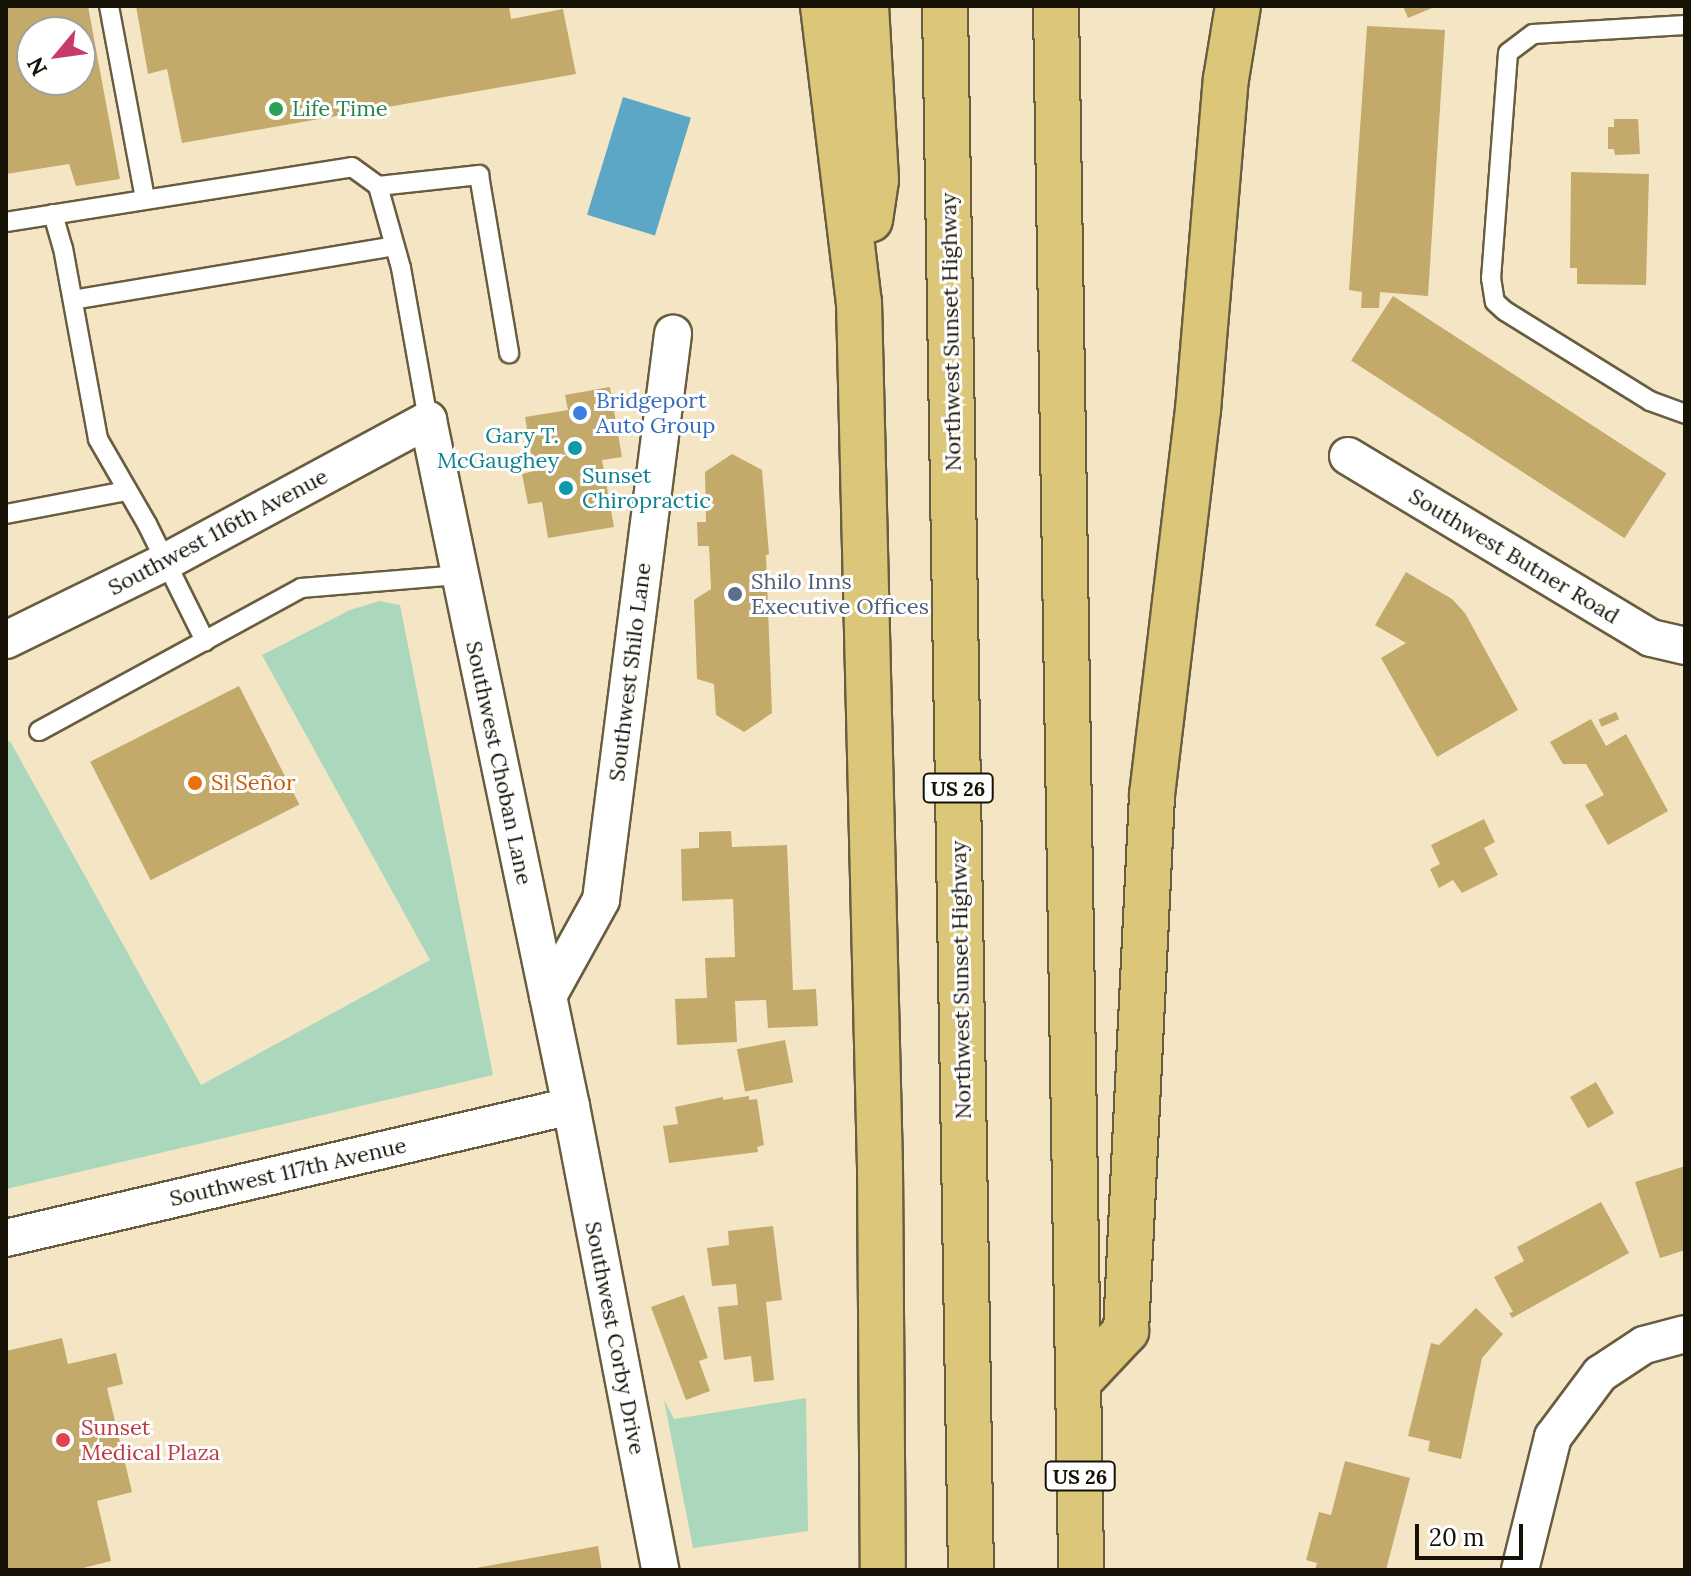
<!DOCTYPE html>
<html>
<head>
<meta charset="utf-8">
<style>
  body { margin:0 }
  #map { position:relative; width:1691px; height:1576px; overflow:hidden; background:#f4e6c4; font-family:Lora,serif }
  div>[style] { position:absolute }
  [style*='--x'] { left:calc(var(--x)*1px); top:calc(var(--y)*1px); width:calc(var(--w)*1px); rotate:calc(var(--a)*1deg) }
  .green>* { inset:0; background:#abd7bc }
  .water>* { inset:0; background:#5ba7c5; transform-origin:0 0 }
  .building>* { inset:0; background:#c3aa6b; transform-origin:0 0 }
  .roads { filter:drop-shadow(2px 0 #695d3f) drop-shadow(-2px 0 #695d3f) drop-shadow(0 2px #695d3f) drop-shadow(0 -2px #695d3f) }
  .service>* { height:18px; margin:-9px; padding:0 9px; transform-origin:9px; border-radius:9px; background:#fff }
  .minor>* { height:36px; margin:-18px; padding:0 18px; transform-origin:18px; border-radius:18px; background:#fff }
  .motorway>* { height:44px; margin:-22px; padding:0 22px; transform-origin:22px; border-radius:22px; background:#dcc67a }
  .dots>* { width:22px; height:22px; translate:-50% -50%; box-sizing:border-box; border:4px solid #fff; border-radius:50% }
  span { translate:-50% -50%; white-space:nowrap; text-align:center; line-height:1.15; -webkit-text-stroke:6px #fff; paint-order:stroke }
  .shield-label span { padding:2px 6px; background:#fff; border:2px solid; border-radius:6px; -webkit-text-stroke-width:0 }
  .shield-label { font-size:20px; color:#171206; font-weight:700 }
  .leisure-label { font-size:22px; color:#27864d }
  .left { translate:0 -50%; text-align:left }
  .street-label { font-size:22px; color:#171206 }
  .shop-label { font-size:22px; color:#366cbe }
  .culture-label { font-size:22px; color:#0d838f }
  .right { translate:-100% -50%; text-align:right }
  .service-label { font-size:22px; color:#4e5e75 }
  .food-label { font-size:22px; color:#c56008 }
  .health-label { font-size:22px; color:#be3a42 }
  .frame { position:absolute; inset:0; border:8px solid #171206; pointer-events:none }
  .north { position:absolute; left:16px; top:16px; width:80px; height:80px; box-sizing:border-box; background:#fff; border:2px solid #a2a09b; border-radius:50%; rotate:241deg; font-size:22px; font-weight:700; line-height:32px; text-align:center; color:#171206 }
  .north::after { content:''; display:block; margin:auto; width:28px; height:36px; background:#c73b6c; clip-path:polygon(50% 0,100% 100%,50% 72%,0 100%) }
  .scale { position:absolute; left:1415px; top:1524px; width:108px; height:36px; box-sizing:border-box; border:4px solid #171206; border-top:0; padding-left:10px; font-size:24px; line-height:28px; white-space:nowrap; color:#171206; -webkit-text-stroke:6px #fff; paint-order:stroke }
</style>
</head>
<body>
<div id="map">
  <div class="green">
    <i style="clip-path:polygon(380px 601px,400px 605px,493px 1075px,6px 1189px,6px 743px,10px 741px,201px 1085px,430px 960px,262px 655px,350px 610px)"></i>
    <i style="clip-path:polygon(806px 1398px,808px 1531px,693px 1548px,664px 1400px,674px 1419px)"></i>
  </div>
  <div class="water">
    <i style="left:623px;top:97px;width:71px;height:123px;rotate:17deg"></i>
  </div>
  <div class="building">
    <i style="clip-path:polygon(evenodd,6px 6px,88px 6px,120px 179px,76px 186px,69px 164px,6px 174px,6px 6px,32px 32px,80px 32px,80px 80px,32px 80px,32px 32px)"></i>
    <i style="clip-path:polygon(136px 6px,509px 6px,511px 19px,563px 9px,576px 74px,182px 143px,167px 69px,148px 74px)"></i>
    <i style="clip-path:polygon(1403px 6px,1437px 6px,1408px 18px)"></i>
    <i style="clip-path:polygon(1367px 26px,1445px 30px,1428px 296px,1380px 292px,1379px 308px,1361px 308px,1362px 292px,1349px 290px)"></i>
    <i style="clip-path:polygon(1614px 119px,1638px 119px,1640px 154px,1615px 155px,1614px 149px,1608px 149px,1608px 127px,1614px 127px)"></i>
    <i style="clip-path:polygon(1571px 172px,1649px 174px,1646px 285px,1577px 284px,1577px 268px,1570px 268px)"></i>
    <i style="left:1393px;top:296px;width:326px;height:77px;rotate:33deg"></i>
    <i style="clip-path:polygon(610px 387px,622px 457px,602px 460px,614px 527px,548px 538px,542px 502px,528px 504px,522px 474px,534px 471px,525px 417px,568px 410px,565px 395px)"></i>
    <i style="clip-path:polygon(732px 454px,762px 470px,769px 554px,766px 555px,772px 713px,744px 732px,716px 715px,714px 684px,697px 679px,694px 600px,711px 589px,709px 546px,698px 546px,697px 522px,706px 522px,705px 472px)"></i>
    <i style="clip-path:polygon(1406px 572px,1452px 599px,1465px 613px,1518px 710px,1437px 757px,1381px 658px,1406px 643px,1375px 625px)"></i>
    <i style="left:239px;top:686px;width:133px;height:167px;rotate:63deg"></i>
    <i style="left:1616px;top:712px;width:8px;height:19px;rotate:67deg"></i>
    <i style="clip-path:polygon(1591px 719px,1606px 746px,1626px 734px,1668px 811px,1608px 845px,1585px 805px,1604px 795px,1586px 764px,1563px 764px,1550px 742px)"></i>
    <i style="clip-path:polygon(1484px 819px,1495px 842px,1484px 848px,1498px 875px,1462px 893px,1453px 880px,1439px 888px,1430px 869px,1440px 864px,1431px 845px)"></i>
    <i style="clip-path:polygon(731px 831px,732px 847px,787px 845px,793px 990px,816px 989px,818px 1026px,768px 1028px,766px 1000px,735px 1001px,737px 1042px,677px 1045px,675px 999px,707px 998px,705px 958px,735px 957px,733px 899px,682px 901px,681px 849px,699px 848px,699px 832px)"></i>
    <i style="left:785px;top:1040px;width:43px;height:49px;rotate:79deg"></i>
    <i style="left:1596px;top:1082px;width:36px;height:30px;rotate:60deg"></i>
    <i style="clip-path:polygon(749px 1096px,749px 1100px,757px 1099px,764px 1145px,757px 1147px,758px 1152px,669px 1163px,663px 1126px,678px 1124px,675px 1107px,723px 1097px,723px 1100px)"></i>
    <i style="clip-path:polygon(1685px 1166px,1685px 1250px,1660px 1258px,1635px 1182px)"></i>
    <i style="clip-path:polygon(1601px 1202px,1629px 1253px,1512px 1318px,1509px 1313px,1513px 1312px,1494px 1277px,1524px 1261px,1517px 1247px)"></i>
    <i style="clip-path:polygon(773px 1226px,782px 1300px,766px 1302px,774px 1380px,754px 1382px,751px 1356px,724px 1360px,718px 1307px,738px 1305px,736px 1284px,712px 1286px,707px 1248px,729px 1245px,728px 1231px)"></i>
    <i style="clip-path:polygon(684px 1295px,708px 1358px,699px 1361px,710px 1391px,686px 1400px,651px 1307px)"></i>
    <i style="clip-path:polygon(1476px 1308px,1503px 1334px,1482px 1358px,1461px 1459px,1428px 1451px,1430px 1441px,1408px 1436px,1431px 1343px,1439px 1345px)"></i>
    <i style="clip-path:polygon(62px 1338px,68px 1364px,116px 1353px,123px 1384px,107px 1388px,132px 1492px,97px 1501px,111px 1561px,75px 1570px,6px 1570px,6px 1351px)"></i>
    <i style="clip-path:polygon(1345px 1461px,1410px 1478px,1386px 1570px,1315px 1570px,1317px 1563px,1306px 1560px,1319px 1512px,1331px 1515px)"></i>
    <i style="clip-path:polygon(598px 1546px,602px 1570px,476px 1570px,476px 1568px)"></i>
  </div>
  <div class="roads">
    <div class="service">
      <i style="--x:109;--y:6;--w:196;--a:79.4"></i>
      <i style="--x:1685;--y:25;--w:152;--a:176.6"></i>
      <i style="--x:1533;--y:34;--w:31;--a:143"></i>
      <i style="--x:1508;--y:53;--w:226;--a:94.3"></i>
      <i style="--x:1491;--y:278;--w:24;--a:81"></i>
      <i style="--x:1495;--y:302;--w:13;--a:42"></i>
      <i style="--x:1505;--y:311;--w:171;--a:31.8"></i>
      <i style="--x:1650;--y:401;--w:37;--a:20"></i>
      <i style="--x:378;--y:186;--w:102;--a:-6.2"></i>
      <i style="--x:479;--y:175;--w:181;--a:80.4"></i>
      <i style="--x:53;--y:214;--w:35;--a:74"></i>
      <i style="--x:63;--y:248;--w:194;--a:79.6"></i>
      <i style="--x:98;--y:439;--w:98;--a:60"></i>
      <i style="--x:147;--y:524;--w:131;--a:63.6"></i>
      <i style="--x:6;--y:222;--w:350;--a:-9"></i>
      <i style="--x:352;--y:167;--w:32;--a:36"></i>
      <i style="--x:378;--y:186;--w:85;--a:74.3"></i>
      <i style="--x:401;--y:268;--w:154;--a:79.9"></i>
      <i style="--x:73;--y:300;--w:326;--a:-9.5"></i>
      <i style="--x:6;--y:514;--w:123;--a:-10.8"></i>
      <i style="--x:39;--y:731;--w:298;--a:-28.6"></i>
      <i style="--x:301;--y:588;--w:160;--a:-4.7"></i>
    </div>
    <div class="minor">
      <i style="--x:1348;--y:456;--w:353;--a:31"></i>
      <i style="--x:1651;--y:638;--w:35;--a:13"></i>
      <i style="--x:6;--y:640;--w:179;--a:-26.1"></i>
      <i style="--x:167;--y:561;--w:297;--a:-28.4"></i>
      <i style="--x:428;--y:420;--w:701;--a:78.23"></i>
      <i style="--x:571;--y:1106;--w:472;--a:79.1"></i>
      <i style="--x:548;--y:996;--w:110;--a:-61.1"></i>
      <i style="--x:601;--y:900;--w:571;--a:-82.75"></i>
      <i style="--x:6;--y:1238;--w:580;--a:-13.15"></i>
      <i style="--x:1520;--y:1570;--w:137;--a:-76.1"></i>
      <i style="--x:1553;--y:1437;--w:79;--a:-53.3"></i>
      <i style="--x:1600;--y:1374;--w:53;--a:-33.4"></i>
      <i style="--x:1644;--y:1345;--w:42;--a:-15"></i>
    </div>
    <div class="motorway">
      <i style="--x:823;--y:6;--w:298;--a:83.1"></i>
      <i style="--x:859;--y:302;--w:865;--a:88.61"></i>
      <i style="--x:880;--y:1167;--w:403;--a:89.6"></i>
      <i style="--x:866;--y:6;--w:174;--a:86.7"></i>
      <i style="--x:876;--y:180;--w:40;--a:98.5"></i>
      <i style="--x:945;--y:6;--w:1564;--a:89.05"></i>
      <i style="--x:1056;--y:6;--w:1564;--a:89.08"></i>
      <i style="--x:1079;--y:1381;--w:69;--a:-46.8"></i>
      <i style="--x:1126;--y:1331;--w:537;--a:-87.22"></i>
      <i style="--x:1152;--y:795;--w:388;--a:-83.2"></i>
      <i style="--x:1198;--y:410;--w:332;--a:-85.2"></i>
      <i style="--x:1226;--y:79;--w:74;--a:-80.7"></i>
    </div>
  </div>
  <div class="dots">
    <i style="left:276px;top:109px;background:#2e9e5b"></i>
    <i style="left:580px;top:413px;background:#3f7fe0"></i>
    <i style="left:575px;top:448px;background:#0f9aa8"></i>
    <i style="left:566px;top:488px;background:#0f9aa8"></i>
    <i style="left:735px;top:594px;background:#5c6f8a"></i>
    <i style="left:195px;top:783px;background:#e8710a"></i>
    <i style="left:63px;top:1440px;background:#e0444e"></i>
  </div>
  <div class="shield-label">
    <span style="left:958px;top:788px">US 26</span>
    <span style="left:1080px;top:1476px">US 26</span>
  </div>
  <div class="leisure-label">
    <span class="left" style="left:292px;top:109px">Life Time</span>
  </div>
  <div class="street-label">
    <span style="left:951px;top:332px;rotate:-91deg">Northwest Sunset Highway</span>
    <span style="left:218px;top:532px;rotate:-28deg">Southwest 116th Avenue</span>
    <span style="left:1514px;top:556px;rotate:31deg">Southwest Butner Road</span>
    <span style="left:630px;top:672px;rotate:-83deg">Southwest Shilo Lane</span>
    <span style="left:499px;top:763px;rotate:78deg">Southwest Choban Lane</span>
    <span style="left:961px;top:980px;rotate:-91deg">Northwest Sunset Highway</span>
    <span style="left:288px;top:1172px;rotate:-13deg">Southwest 117th Avenue</span>
    <span style="left:615px;top:1338px;rotate:79deg">Southwest Corby Drive</span>
  </div>
  <div class="shop-label">
    <span class="left" style="left:596px;top:413px">Bridgeport<br>Auto Group</span>
  </div>
  <div class="culture-label">
    <span class="right" style="left:559px;top:448px">Gary T.<br>McGaughey</span>
    <span class="left" style="left:582px;top:488px">Sunset<br>Chiropractic</span>
  </div>
  <div class="service-label">
    <span class="left" style="left:751px;top:594px">Shilo Inns<br>Executive Offices</span>
  </div>
  <div class="food-label">
    <span class="left" style="left:211px;top:783px">Si Señor</span>
  </div>
  <div class="health-label">
    <span class="left" style="left:81px;top:1440px">Sunset<br>Medical Plaza</span>
  </div>
  <div class="frame"></div>
  <div class="north">N</div>
  <div class="scale">20 m</div>
</div>
</body>
</html>
